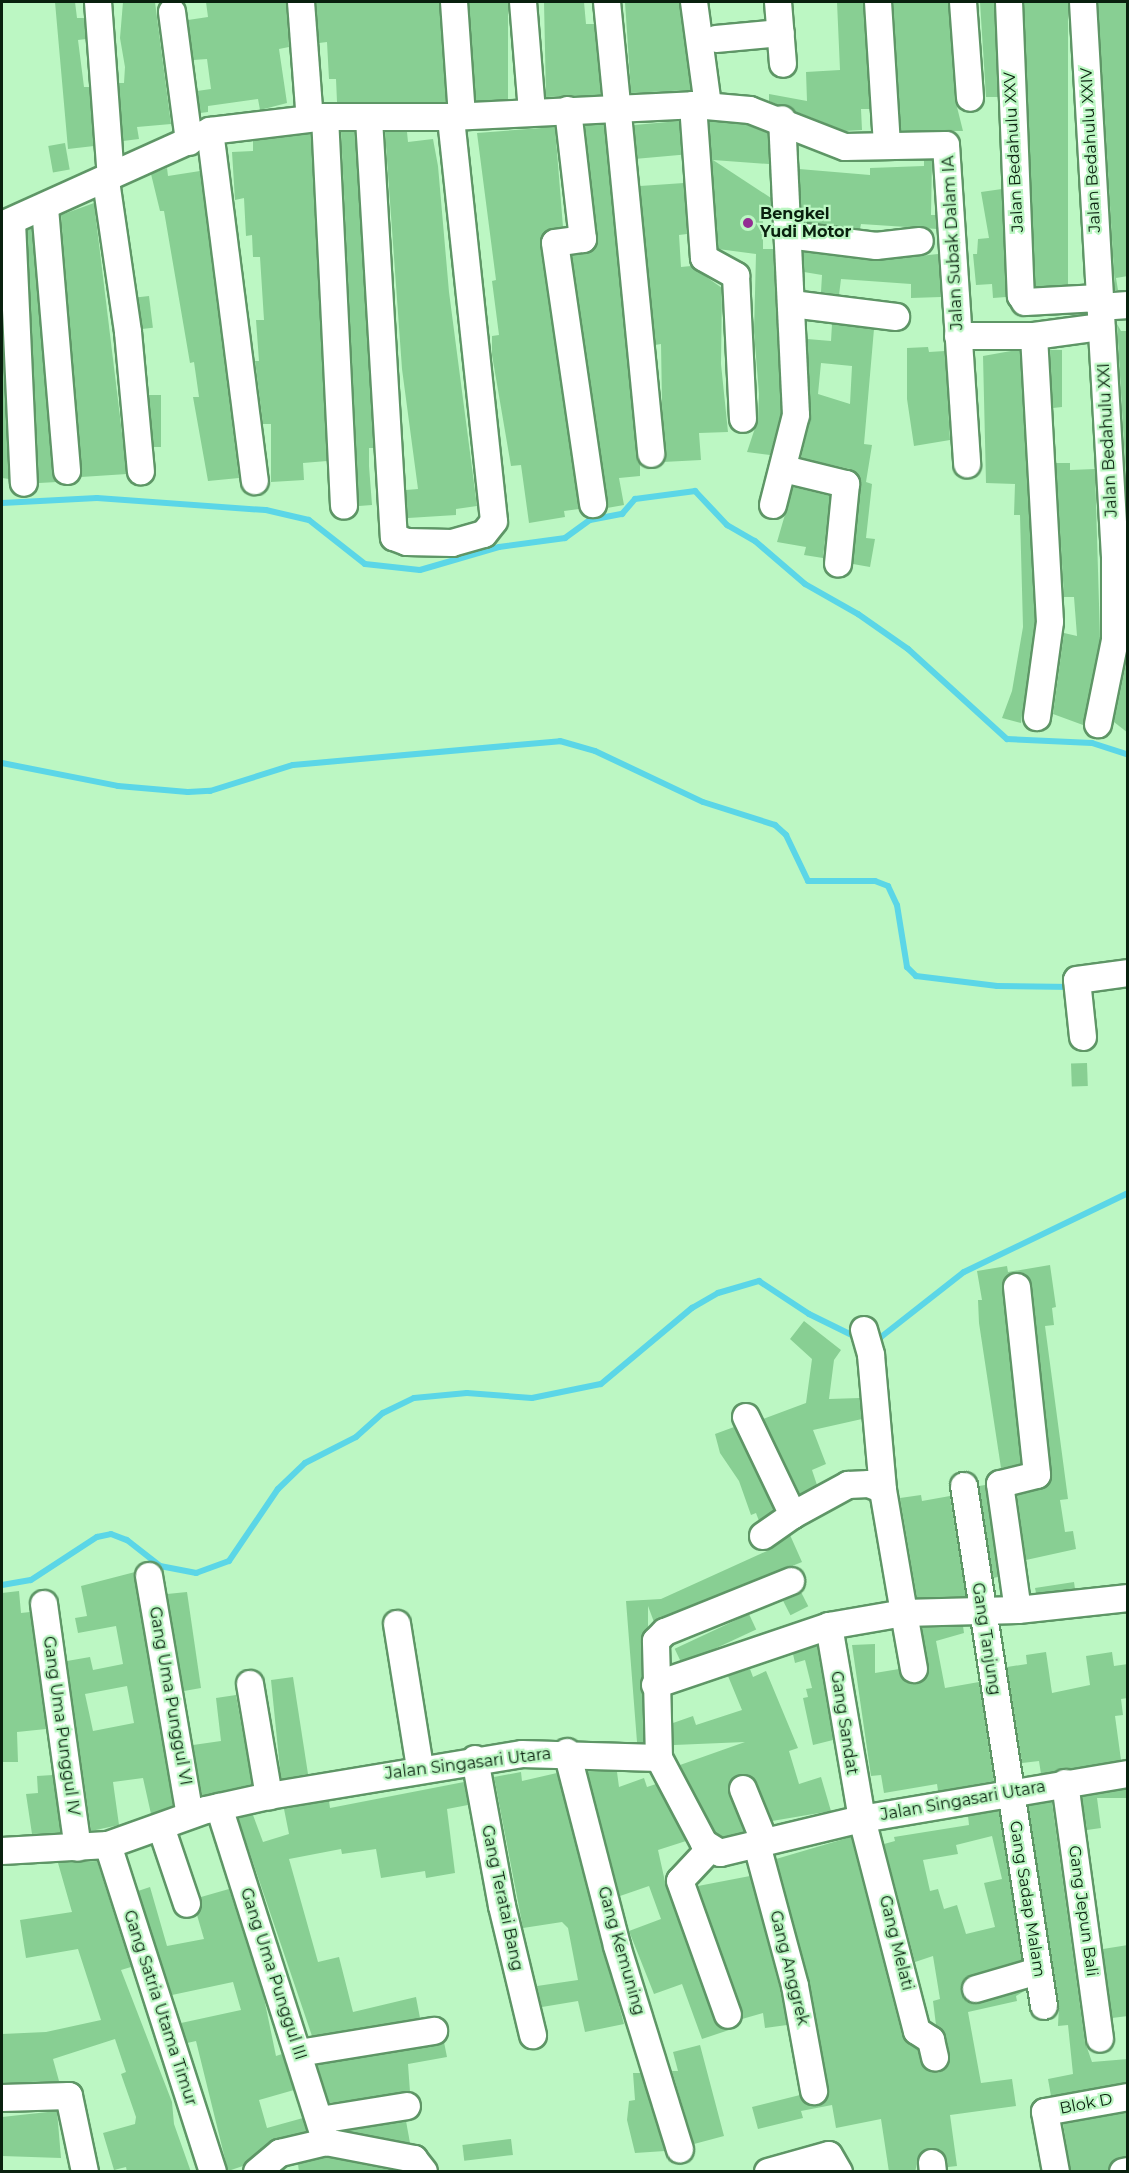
<!DOCTYPE html>
<html>
<head>
<meta charset="utf-8">
<style>
  body { margin:0 }
  #map { position:relative; width:1129px; height:2173px; overflow:hidden; background:#bcf7c3; font-family:Montserrat,sans-serif }
  div>[style] { position:absolute }
  [style*='--x'] { left:calc(var(--x)*1px); top:calc(var(--y)*1px); width:calc(var(--w)*1px); rotate:calc(var(--a)*1deg) }
  .stream>* { height:6px; margin:-3px; padding:0 3px; transform-origin:3px; border-radius:3px; background:#5bd6e7 }
  .building>* { inset:0; background:#88cf93; transform-origin:0 0 }
  .roads { filter:drop-shadow(2px 0 #5e9666) drop-shadow(-2px 0 #5e9666) drop-shadow(0 2px #5e9666) drop-shadow(0 -2px #5e9666) }
  .minor>* { height:26px; margin:-13px; padding:0 13px; transform-origin:13px; border-radius:13px; background:#fff }
  .dots>* { width:16px; height:16px; translate:-50% -50%; box-sizing:border-box; border:3px solid #bcf7c3; border-radius:50% }
  span { translate:-50% -50%; white-space:nowrap; text-align:center; line-height:1.15; -webkit-text-stroke:4.5px #bcf7c3; paint-order:stroke }
  .street-label { font-size:16px; color:#09200e }
  .poi-label { font-size:16px; color:#09200e; font-weight:700 }
  .left { translate:0 -50%; text-align:left }
  .frame { position:absolute; inset:0; border:3px solid #09200e; pointer-events:none }
</style>
</head>
<body>
<div id="map">
  <div class="stream">
    <i style="--x:2;--y:503;--w:95;--a:-3"></i>
    <i style="--x:97;--y:498;--w:169;--a:4.1"></i>
    <i style="--x:266;--y:510;--w:44;--a:13.1"></i>
    <i style="--x:309;--y:520;--w:71;--a:38.2"></i>
    <i style="--x:365;--y:564;--w:55;--a:6.2"></i>
    <i style="--x:420;--y:570;--w:82;--a:-16.2"></i>
    <i style="--x:499;--y:547;--w:67;--a:-7.8"></i>
    <i style="--x:565;--y:538;--w:31;--a:-36"></i>
    <i style="--x:590;--y:520;--w:33;--a:-11"></i>
    <i style="--x:622;--y:514;--w:20;--a:-49"></i>
    <i style="--x:635;--y:499;--w:61;--a:-7.6"></i>
    <i style="--x:695;--y:491;--w:47;--a:46.7"></i>
    <i style="--x:727;--y:525;--w:32;--a:30"></i>
    <i style="--x:755;--y:541;--w:66;--a:40.7"></i>
    <i style="--x:805;--y:584;--w:61;--a:29.5"></i>
    <i style="--x:858;--y:614;--w:61;--a:35"></i>
    <i style="--x:908;--y:649;--w:134;--a:42.3"></i>
    <i style="--x:1007;--y:739;--w:85;--a:2.7"></i>
    <i style="--x:1092;--y:743;--w:38;--a:18"></i>
    <i style="--x:2;--y:763;--w:118;--a:11.2"></i>
    <i style="--x:118;--y:786;--w:70;--a:4.9"></i>
    <i style="--x:188;--y:792;--w:22;--a:-3"></i>
    <i style="--x:210;--y:791;--w:87;--a:-17.4"></i>
    <i style="--x:293;--y:765;--w:268;--a:-5.1"></i>
    <i style="--x:560;--y:741;--w:36;--a:16"></i>
    <i style="--x:595;--y:751;--w:119;--a:25.3"></i>
    <i style="--x:703;--y:802;--w:76;--a:17.7"></i>
    <i style="--x:775;--y:825;--w:15;--a:42"></i>
    <i style="--x:786;--y:835;--w:51;--a:64.4"></i>
    <i style="--x:808;--y:881;--w:67;--a:0"></i>
    <i style="--x:875;--y:881;--w:14;--a:21"></i>
    <i style="--x:888;--y:886;--w:21;--a:65"></i>
    <i style="--x:897;--y:905;--w:63;--a:80.8"></i>
    <i style="--x:907;--y:967;--w:13;--a:45"></i>
    <i style="--x:916;--y:976;--w:82;--a:7"></i>
    <i style="--x:997;--y:986;--w:76;--a:0.8"></i>
    <i style="--x:871;--y:1338;--w:10;--a:-6"></i>
    <i style="--x:881;--y:1337;--w:105;--a:-38.1"></i>
    <i style="--x:964;--y:1272;--w:182;--a:-25.7"></i>
    <i style="--x:2;--y:1585;--w:29;--a:-10"></i>
    <i style="--x:31;--y:1580;--w:79;--a:-33.1"></i>
    <i style="--x:97;--y:1537;--w:14;--a:-12"></i>
    <i style="--x:111;--y:1534;--w:17;--a:21"></i>
    <i style="--x:127;--y:1540;--w:42;--a:38.2"></i>
    <i style="--x:160;--y:1566;--w:37;--a:11"></i>
    <i style="--x:196;--y:1573;--w:35;--a:-20"></i>
    <i style="--x:229;--y:1561;--w:87;--a:-55.8"></i>
    <i style="--x:278;--y:1489;--w:37;--a:-44"></i>
    <i style="--x:305;--y:1463;--w:57;--a:-27"></i>
    <i style="--x:356;--y:1437;--w:36;--a:-42"></i>
    <i style="--x:383;--y:1413;--w:34;--a:-26"></i>
    <i style="--x:414;--y:1398;--w:53;--a:-5.4"></i>
    <i style="--x:467;--y:1393;--w:65;--a:4.4"></i>
    <i style="--x:532;--y:1398;--w:70;--a:-11.5"></i>
    <i style="--x:601;--y:1384;--w:119;--a:-39.9"></i>
    <i style="--x:692;--y:1308;--w:30;--a:-30"></i>
    <i style="--x:718;--y:1293;--w:43;--a:-16.3"></i>
    <i style="--x:759;--y:1281;--w:60;--a:33.4"></i>
    <i style="--x:809;--y:1314;--w:55;--a:26.1"></i>
  </div>
  <div class="building">
    <i style="clip-path:polygon(55px 2px,75px 2px,77px 18px,84px 18px,86px 39px,78px 40px,84px 87px,89px 87px,94px 146px,68px 149px)"></i>
    <i style="clip-path:polygon(123px 2px,155px 2px,171px 124px,137px 127px,139px 139px,123px 141px,119px 83px,124px 83px,125px 67px,120px 38px)"></i>
    <i style="clip-path:polygon(206px 2px,286px 2px,289px 47px,279px 49px,287px 103px,260px 110px,258px 99px,208px 106px,208px 112px,200px 113px,197px 91px,211px 89px,207px 59px,193px 60px,188px 20px,208px 17px)"></i>
    <i style="clip-path:polygon(316px 2px,439px 2px,446px 102px,337px 102px,336px 79px,329px 79px,327px 42px,319px 43px)"></i>
    <i style="left:469px;top:2px;width:39px;height:99px"></i>
    <i style="clip-path:polygon(544px 2px,584px 2px,586px 24px,594px 24px,601px 95px,546px 97px)"></i>
    <i style="clip-path:polygon(625px 2px,679px 2px,691px 90px,631px 93px)"></i>
    <i style="clip-path:polygon(837px 2px,863px 2px,870px 109px,861px 109px,862px 130px,845px 131px,769px 101px,769px 94px,807px 101px,806px 72px,840px 70px)"></i>
    <i style="clip-path:polygon(893px 2px,948px 2px,955px 99px,963px 131px,901px 131px)"></i>
    <i style="clip-path:polygon(980px 2px,994px 2px,998px 97px,986px 97px)"></i>
    <i style="left:1024px;top:2px;width:44px;height:284px"></i>
    <i style="clip-path:polygon(1098px 2px,1128px 2px,1128px 276px,1116px 278px,1118px 290px,1115px 290px)"></i>
    <i style="left:679px;top:121px;width:34px;height:45px;rotate:85deg"></i>
    <i style="clip-path:polygon(709px 121px,747px 125px,768px 133px,769px 164px,713px 160px,771px 198px,771px 213px,763px 212px,763px 249px,773px 249px,781px 413px,770px 455px,747px 452px,758px 419px,759px 394px,754px 332px,756px 254px,718px 249px)"></i>
    <i style="clip-path:polygon(604px 124px,640px 464px,640px 476px,619px 478px,624px 505px,607px 508px,572px 256px,592px 251px,597px 244px,585px 125px)"></i>
    <i style="clip-path:polygon(555px 127px,563px 227px,545px 232px,540px 245px,579px 509px,564px 511px,565px 517px,529px 523px,521px 465px,511px 466px,492px 355px,492px 336px,499px 335px,492px 281px,496px 280px,477px 133px)"></i>
    <i style="clip-path:polygon(341px 132px,355px 132px,374px 448px,369px 448px,369px 466px,372px 505px,359px 506px)"></i>
    <i style="clip-path:polygon(385px 132px,407px 132px,408px 142px,433px 139px,438px 166px,449px 292px,477px 506px,456px 509px,456px 515px,408px 518px,406px 490px,418px 489px,402px 369px)"></i>
    <i style="clip-path:polygon(311px 134px,327px 461px,303px 463px,304px 480px,271px 482px,271px 424px,263px 424px,255px 361px,259px 361px,256px 320px,264px 320px,260px 257px,253px 257px,252px 235px,246px 236px,244px 198px,235px 200px,232px 152px,253px 151px,253px 141px)"></i>
    <i style="left:65px;top:143px;width:27px;height:17px;rotate:80deg"></i>
    <i style="clip-path:polygon(924px 160px,932px 160px,931px 215px,936px 215px,937px 229px,861px 224px,860px 229px,806px 222px,802px 217px,799px 169px,870px 175px,870px 168px,924px 166px)"></i>
    <i style="clip-path:polygon(167px 168px,168px 176px,200px 171px,239px 478px,208px 481px,193px 397px,199px 397px,194px 362px,190px 363px,164px 211px,160px 211px,151px 174px)"></i>
    <i style="clip-path:polygon(684px 183px,687px 234px,679px 235px,681px 267px,691px 266px,722px 288px,721px 364px,728px 432px,699px 433px,701px 460px,663px 462px,661px 344px,655px 345px,640px 186px)"></i>
    <i style="clip-path:polygon(1002px 189px,1006px 297px,993px 298px,992px 284px,976px 285px,973px 254px,977px 254px,978px 239px,989px 238px,981px 192px)"></i>
    <i style="clip-path:polygon(94px 203px,127px 474px,81px 477px,61px 215px)"></i>
    <i style="clip-path:polygon(32px 228px,52px 472px,57px 482px,39px 483px,27px 230px)"></i>
    <i style="clip-path:polygon(803px 252px,874px 261px,938px 254px,941px 297px,911px 298px,911px 284px,841px 279px,839px 295px,821px 292px,822px 275px,804px 272px)"></i>
    <i style="left:149px;top:296px;width:32px;height:11px;rotate:83deg"></i>
    <i style="clip-path:polygon(2px 320px,9px 479px,2px 478px)"></i>
    <i style="clip-path:polygon(evenodd,832px 324px,874px 329px,864px 444px,872px 445px,866px 482px,872px 484px,866px 538px,875px 539px,870px 567px,853px 564px,860px 478px,850px 469px,801px 458px,811px 415px,807px 339px,831px 341px,832px 324px,821px 363px,852px 366px,850px 404px,818px 394px,821px 363px)"></i>
    <i style="clip-path:polygon(1117px 324px,1121px 331px,1128px 331px,1128px 513px)"></i>
    <i style="clip-path:polygon(928px 347px,929px 352px,945px 351px,950px 440px,914px 446px,907px 399px,907px 348px)"></i>
    <i style="clip-path:polygon(1050px 350px,1062px 350px,1062px 407px,1053px 408px)"></i>
    <i style="clip-path:polygon(1011px 351px,1020px 351px,1035px 621px,1021px 723px,1002px 718px,1012px 691px,1023px 627px,1020px 515px,1014px 515px,1015px 484px,986px 483px,983px 356px)"></i>
    <i style="left:149px;top:395px;width:12px;height:52px"></i>
    <i style="clip-path:polygon(1056px 463px,1070px 463px,1070px 470px,1095px 469px,1100px 638px,1083px 725px,1053px 714px,1064px 633px,1077px 636px,1074px 597px,1064px 597px)"></i>
    <i style="clip-path:polygon(793px 487px,830px 496px,823px 558px,804px 555px,806px 547px,777px 542px)"></i>
    <i style="clip-path:polygon(1128px 654px,1128px 733px,1114px 722px)"></i>
    <i style="left:1087px;top:1063px;width:23px;height:16px;rotate:88deg"></i>
    <i style="clip-path:polygon(1050px 1265px,1056px 1307px,1052px 1308px,1054px 1325px,1045px 1326px,1068px 1499px,1060px 1500px,1065px 1532px,1073px 1531px,1076px 1549px,1026px 1560px,1017px 1495px,1046px 1487px,1052px 1473px,1032px 1285px,1029px 1278px,1016px 1272px,1003px 1281px,1021px 1464px,1001px 1468px,979px 1323px,978px 1300px,982px 1300px,977px 1271px,1007px 1266px,1008px 1272px)"></i>
    <i style="clip-path:polygon(804px 1321px,841px 1350px,834px 1360px,829px 1399px,860px 1398px,862px 1419px,813px 1430px,826px 1464px,812px 1470px,817px 1485px,800px 1494px,763px 1419px,806px 1403px,812px 1359px,790px 1339px)"></i>
    <i style="clip-path:polygon(734px 1427px,774px 1510px,759px 1521px,756px 1513px,751px 1515px,739px 1481px,720px 1453px,715px 1434px)"></i>
    <i style="clip-path:polygon(985px 1485px,998px 1577px,993px 1578px,979px 1486px)"></i>
    <i style="clip-path:polygon(921px 1495px,922px 1501px,950px 1496px,966px 1596px,917px 1598px,900px 1498px)"></i>
    <i style="clip-path:polygon(790px 1535px,802px 1562px,654px 1622px,648px 1606px,648px 1627px,641px 1641px,644px 1743px,637px 1742px,626px 1601px,661px 1599px,767px 1551px)"></i>
    <i style="clip-path:polygon(evenodd,135px 1572px,173px 1806px,151px 1814px,143px 1778px,113px 1782px,119px 1825px,91px 1831px,67px 1661px,90px 1657px,93px 1670px,123px 1664px,116px 1626px,78px 1633px,75px 1618px,87px 1616px,81px 1586px,135px 1572px,127px 1686px,134px 1723px,93px 1731px,85px 1694px,127px 1686px)"></i>
    <i style="clip-path:polygon(1074px 1582px,1075px 1589px,1036px 1593px,1035px 1588px)"></i>
    <i style="clip-path:polygon(19px 1591px,21px 1613px,30px 1612px,46px 1729px,17px 1732px,18px 1762px,2px 1762px,2px 1593px)"></i>
    <i style="clip-path:polygon(187px 1592px,201px 1688px,184px 1691px,167px 1594px)"></i>
    <i style="left:801px;top:1592px;width:16px;height:20px;rotate:63deg"></i>
    <i style="left:749px;top:1614px;width:17px;height:82px;rotate:65deg"></i>
    <i style="clip-path:polygon(963px 1626px,964px 1633px,936px 1641px,945px 1688px,979px 1682px,994px 1781px,938px 1791px,937px 1784px,884px 1793px,881px 1775px,871px 1776px,852px 1645px,875px 1644px,875px 1673px,899px 1669px,903px 1679px,916px 1684px,928px 1674px,922px 1628px)"></i>
    <i style="clip-path:polygon(817px 1646px,833px 1740px,813px 1745px,803px 1698px,808px 1697px,806px 1689px,812px 1688px,805px 1660px,795px 1663px,793px 1654px)"></i>
    <i style="clip-path:polygon(1046px 1652px,1052px 1693px,1090px 1685px,1086px 1656px,1112px 1652px,1114px 1666px,1128px 1664px,1128px 1698px,1121px 1699px,1123px 1715px,1115px 1716px,1121px 1760px,1041px 1774px,1039px 1761px,1022px 1763px,1007px 1667px,1027px 1664px,1026px 1655px)"></i>
    <i style="clip-path:polygon(750px 1669px,753px 1677px,766px 1671px,798px 1748px,789px 1751px,799px 1784px,821px 1777px,831px 1811px,772px 1821px,757px 1783px,746px 1774px,738px 1775px,728px 1788px,744px 1832px,723px 1837px,715px 1832px,680px 1765px,745px 1742px,674px 1745px,673px 1723px,693px 1716px,696px 1725px,742px 1710px,728px 1676px)"></i>
    <i style="clip-path:polygon(293px 1677px,308px 1774px,281px 1779px,271px 1680px)"></i>
    <i style="clip-path:polygon(236px 1695px,252px 1784px,202px 1796px,193px 1745px,221px 1741px,216px 1698px)"></i>
    <i style="clip-path:polygon(587px 1771px,617px 1772px,619px 1787px,644px 1778px,647px 1787px,656px 1784px,686px 1841px,658px 1850px,666px 1886px,714px 2020px,729px 2030px,702px 2039px,682px 1984px,654px 1994px,629px 1931px,661px 1919px,649px 1886px,620px 1896px)"></i>
    <i style="clip-path:polygon(521px 1772px,522px 1781px,557px 1773px,624px 2024px,585px 2032px,578px 2001px,542px 2007px,537px 1986px,578px 1980px,568px 1928px,562px 1922px,523px 1928px,494px 1777px)"></i>
    <i style="clip-path:polygon(53px 1775px,61px 1833px,32px 1834px,26px 1794px,38px 1793px,37px 1776px)"></i>
    <i style="clip-path:polygon(464px 1782px,468px 1805px,447px 1809px,455px 1873px,426px 1878px,425px 1871px,381px 1878px,376px 1849px,342px 1854px,341px 1849px,289px 1859px,318px 1962px,339px 1957px,353px 2012px,416px 1997px,420px 2018px,312px 2036px,238px 1818px,253px 1815px,263px 1842px,289px 1834px,284px 1809px,329px 1801px,330px 1808px)"></i>
    <i style="clip-path:polygon(1128px 1789px,1128px 1798px,1097px 1798px,1101px 1828px,1087px 1830px,1082px 1797px)"></i>
    <i style="clip-path:polygon(1052px 1802px,1085px 2042px,1092px 2062px,1128px 2059px,1128px 2082px,1051px 2096px,1048px 2079px,1073px 2074px,1068px 2025px,1058px 2026px,1059px 2004px,1028px 1806px)"></i>
    <i style="clip-path:polygon(evenodd,999px 1811px,1022px 1960px,971px 1975px,962px 1993px,966px 2000px,980px 2003px,1026px 1990px,1016px 1996px,1017px 2001px,968px 2012px,981px 2083px,1012px 2079px,1016px 2106px,950px 2115px,957px 2166px,948px 2167px,944px 2154px,930px 2148px,919px 2156px,915px 2172px,889px 2172px,881px 2119px,836px 2128px,832px 2105px,801px 2111px,803px 2118px,758px 2129px,752px 2107px,800px 2095px,808px 2105px,817px 2106px,828px 2097px,829px 2089px,809px 1982px,776px 1859px,851px 1837px,902px 2035px,918px 2049px,924px 2069px,938px 2073px,946px 2069px,950px 2055px,945px 2036px,936px 2025px,933px 2001px,940px 1999px,933px 1956px,915px 1962px,884px 1844px,895px 1841px,894px 1837px,969px 1825px,968px 1816px,999px 1811px,992px 1836px,1002px 1879px,984px 1883px,995px 1927px,966px 1934px,957px 1905px,944px 1909px,938px 1889px,930px 1891px,923px 1860px,958px 1854px,956px 1845px,992px 1836px)"></i>
    <i style="clip-path:polygon(97px 1861px,131px 1967px,121px 1970px,172px 2102px,174px 2124px,191px 2172px,127px 2172px,126px 2167px,114px 2170px,103px 2133px,135px 2124px,136px 2117px,121px 2074px,126px 2072px,115px 2039px,53px 2059px,59px 2081px,2px 2083px,2px 2034px,46px 2032px,101px 2020px,78px 1949px,26px 1958px,20px 1920px,72px 1912px,58px 1863px)"></i>
    <i style="clip-path:polygon(750px 1876px,780px 1989px,787px 2025px,765px 2028px,763px 2013px,742px 2019px,698px 1886px)"></i>
    <i style="clip-path:polygon(150px 1887px,167px 1946px,204px 1939px,197px 1915px,201px 1897px,229px 1889px,264px 1998px,276px 2056px,282px 2054px,294px 2090px,259px 2100px,267px 2128px,303px 2118px,307px 2131px,271px 2141px,243px 2166px,228px 2171px,196px 2041px,187px 2043px,181px 2023px,241px 2010px,233px 1982px,172px 1995px,138px 1891px)"></i>
    <i style="clip-path:polygon(1128px 1945px,1128px 2016px,1112px 2018px,1103px 1949px)"></i>
    <i style="clip-path:polygon(444px 2042px,447px 2057px,408px 2064px,410px 2092px,329px 2103px,317px 2065px)"></i>
    <i style="clip-path:polygon(700px 2045px,724px 2136px,694px 2144px,672px 2071px,678px 2071px,673px 2052px)"></i>
    <i style="clip-path:polygon(633px 2073px,641px 2073px,665px 2151px,635px 2153px,627px 2120px,629px 2101px,635px 2100px)"></i>
    <i style="clip-path:polygon(57px 2111px,61px 2158px,2px 2156px,2px 2117px)"></i>
    <i style="clip-path:polygon(1128px 2112px,1128px 2156px,1114px 2160px,1108px 2171px,1071px 2172px,1063px 2124px)"></i>
    <i style="clip-path:polygon(406px 2121px,410px 2143px,347px 2131px)"></i>
    <i style="left:511px;top:2139px;width:16px;height:49px;rotate:83deg"></i>
    <i style="clip-path:polygon(326px 2157px,400px 2172px,299px 2172px,298px 2164px)"></i>
  </div>
  <div class="roads">
    <div class="minor">
      <i style="--x:98;--y:2;--w:175;--a:85.8"></i>
      <i style="--x:301;--y:2;--w:106;--a:85.7"></i>
      <i style="--x:454;--y:2;--w:114;--a:86"></i>
      <i style="--x:523;--y:2;--w:109;--a:85.3"></i>
      <i style="--x:607;--y:2;--w:454;--a:84.4"></i>
      <i style="--x:694;--y:2;--w:105;--a:82.3"></i>
      <i style="--x:778;--y:2;--w:62;--a:85.4"></i>
      <i style="--x:878;--y:2;--w:144;--a:86.4"></i>
      <i style="--x:963;--y:2;--w:96;--a:85.8"></i>
      <i style="--x:1009;--y:2;--w:294;--a:87.7"></i>
      <i style="--x:1021;--y:296;--w:7;--a:56"></i>
      <i style="--x:1025;--y:302;--w:74;--a:-3.1"></i>
      <i style="--x:1083;--y:2;--w:556;--a:86.7"></i>
      <i style="--x:1115;--y:557;--w:83;--a:90"></i>
      <i style="--x:1115;--y:640;--w:86;--a:101.4"></i>
      <i style="--x:172;--y:12;--w:131;--a:82.5"></i>
      <i style="--x:716;--y:39;--w:65;--a:-5.3"></i>
      <i style="--x:693;--y:105;--w:153;--a:85.9"></i>
      <i style="--x:704;--y:258;--w:37;--a:29"></i>
      <i style="--x:736;--y:276;--w:143;--a:87.2"></i>
      <i style="--x:568;--y:110;--w:130;--a:83.4"></i>
      <i style="--x:583;--y:239;--w:28;--a:172"></i>
      <i style="--x:555;--y:243;--w:264;--a:81.7"></i>
      <i style="--x:325;--y:117;--w:389;--a:87.2"></i>
      <i style="--x:369;--y:119;--w:419;--a:86.6"></i>
      <i style="--x:394;--y:537;--w:14;--a:21"></i>
      <i style="--x:407;--y:542;--w:45;--a:1.3"></i>
      <i style="--x:452;--y:543;--w:33;--a:-16"></i>
      <i style="--x:484;--y:534;--w:16;--a:-52"></i>
      <i style="--x:494;--y:521;--w:406;--a:-96.1"></i>
      <i style="--x:210;--y:131;--w:353;--a:82.7"></i>
      <i style="--x:106;--y:181;--w:153;--a:81.7"></i>
      <i style="--x:128;--y:332;--w:140;--a:84.7"></i>
      <i style="--x:45;--y:208;--w:264;--a:85.2"></i>
      <i style="--x:12;--y:222;--w:261;--a:87.4"></i>
      <i style="--x:2;--y:225;--w:228;--a:-24.3"></i>
      <i style="--x:210;--y:131;--w:116;--a:-6.9"></i>
      <i style="--x:325;--y:117;--w:126;--a:0"></i>
      <i style="--x:451;--y:117;--w:242;--a:-2.8"></i>
      <i style="--x:693;--y:105;--w:57;--a:5"></i>
      <i style="--x:750;--y:110;--w:102;--a:21.3"></i>
      <i style="--x:845;--y:147;--w:101;--a:-1.1"></i>
      <i style="--x:946;--y:145;--w:320;--a:86.2"></i>
      <i style="--x:788;--y:235;--w:89;--a:7.1"></i>
      <i style="--x:876;--y:246;--w:44;--a:-6.5"></i>
      <i style="--x:792;--y:304;--w:105;--a:7.1"></i>
      <i style="--x:1100;--y:307;--w:28;--a:-4"></i>
      <i style="--x:958;--y:336;--w:76;--a:0"></i>
      <i style="--x:1034;--y:336;--w:68;--a:-7.7"></i>
      <i style="--x:1034;--y:336;--w:286;--a:86.8"></i>
      <i style="--x:1050;--y:622;--w:96;--a:97.8"></i>
      <i style="--x:784;--y:469;--w:64;--a:13.6"></i>
      <i style="--x:846;--y:484;--w:80;--a:95.7"></i>
      <i style="--x:773;--y:505;--w:93;--a:-75.7"></i>
      <i style="--x:796;--y:415;--w:296;--a:-92.7"></i>
      <i style="--x:1083;--y:1037;--w:57;--a:-96"></i>
      <i style="--x:1077;--y:980;--w:51;--a:-7.8"></i>
      <i style="--x:1017;--y:1287;--w:189;--a:83.9"></i>
      <i style="--x:1037;--y:1475;--w:38;--a:166"></i>
      <i style="--x:1000;--y:1484;--w:127;--a:81.9"></i>
      <i style="--x:864;--y:1330;--w:26;--a:74"></i>
      <i style="--x:871;--y:1355;--w:136;--a:84.9"></i>
      <i style="--x:883;--y:1490;--w:125;--a:80.3"></i>
      <i style="--x:904;--y:1613;--w:114;--a:-1.5"></i>
      <i style="--x:1018;--y:1610;--w:111;--a:-6.2"></i>
      <i style="--x:746;--y:1417;--w:109;--a:64.4"></i>
      <i style="--x:793;--y:1515;--w:63;--a:-28.6"></i>
      <i style="--x:848;--y:1485;--w:21;--a:-3"></i>
      <i style="--x:869;--y:1484;--w:15;--a:23"></i>
      <i style="--x:964;--y:1486;--w:526;--a:81.25"></i>
      <i style="--x:763;--y:1536;--w:37;--a:-35"></i>
      <i style="--x:149;--y:1576;--w:242;--a:80.3"></i>
      <i style="--x:44;--y:1604;--w:246;--a:82.1"></i>
      <i style="--x:397;--y:1624;--w:146;--a:80.9"></i>
      <i style="--x:829;--y:1626;--w:196;--a:80.3"></i>
      <i style="--x:862;--y:1819;--w:219;--a:75.5"></i>
      <i style="--x:917;--y:2031;--w:17;--a:33"></i>
      <i style="--x:931;--y:2040;--w:18;--a:77"></i>
      <i style="--x:250;--y:1684;--w:114;--a:80.4"></i>
      <i style="--x:655;--y:1685;--w:184;--a:-18.7"></i>
      <i style="--x:829;--y:1626;--w:76;--a:-9.8"></i>
      <i style="--x:904;--y:1613;--w:57;--a:79.9"></i>
      <i style="--x:567;--y:1752;--w:200;--a:75.5"></i>
      <i style="--x:617;--y:1946;--w:213;--a:72.8"></i>
      <i style="--x:659;--y:1758;--w:117;--a:-91.5"></i>
      <i style="--x:656;--y:1641;--w:13;--a:-45"></i>
      <i style="--x:665;--y:1632;--w:136;--a:-22"></i>
      <i style="--x:475;--y:1759;--w:149;--a:79.6"></i>
      <i style="--x:502;--y:1906;--w:133;--a:76.5"></i>
      <i style="--x:1065;--y:1783;--w:258;--a:82.2"></i>
      <i style="--x:743;--y:1789;--w:58;--a:67.8"></i>
      <i style="--x:219;--y:1807;--w:352;--a:72.3"></i>
      <i style="--x:161;--y:1827;--w:81;--a:71.3"></i>
      <i style="--x:108;--y:1845;--w:343;--a:72.2"></i>
      <i style="--x:757;--y:1845;--w:146;--a:74.9"></i>
      <i style="--x:795;--y:1986;--w:107;--a:79.7"></i>
      <i style="--x:709;--y:1850;--w:42;--a:133.1"></i>
      <i style="--x:680;--y:1881;--w:142;--a:70.3"></i>
      <i style="--x:2;--y:1851;--w:106;--a:-3.2"></i>
      <i style="--x:108;--y:1845;--w:104;--a:-19.7"></i>
      <i style="--x:206;--y:1810;--w:65;--a:-12.5"></i>
      <i style="--x:269;--y:1796;--w:256;--a:-9.4"></i>
      <i style="--x:522;--y:1754;--w:137;--a:1.7"></i>
      <i style="--x:659;--y:1758;--w:96;--a:62.1"></i>
      <i style="--x:704;--y:1843;--w:19;--a:32"></i>
      <i style="--x:720;--y:1853;--w:146;--a:-13.5"></i>
      <i style="--x:862;--y:1819;--w:270;--a:-9.6"></i>
      <i style="--x:976;--y:1989;--w:65;--a:-16.2"></i>
      <i style="--x:299;--y:2053;--w:137;--a:-9.3"></i>
      <i style="--x:2;--y:2098;--w:67;--a:-1.7"></i>
      <i style="--x:69;--y:2096;--w:78;--a:78.1"></i>
      <i style="--x:320;--y:2120;--w:88;--a:-9.1"></i>
      <i style="--x:932;--y:2163;--w:9;--a:84"></i>
      <i style="--x:257;--y:2172;--w:30;--a:-40"></i>
      <i style="--x:280;--y:2153;--w:47;--a:-13.4"></i>
      <i style="--x:326;--y:2142;--w:90;--a:10.9"></i>
      <i style="--x:414;--y:2159;--w:16;--a:52"></i>
      <i style="--x:768;--y:2172;--w:63;--a:-15.6"></i>
      <i style="--x:829;--y:2155;--w:20;--a:60"></i>
      <i style="--x:1056;--y:2172;--w:61;--a:-100.4"></i>
      <i style="--x:1045;--y:2112;--w:84;--a:-10.2"></i>
      <i style="--x:1123;--y:2172;--w:5;--a:-11"></i>
    </div>
  </div>
  <div class="dots">
    <i style="left:748px;top:223px;background:#932d93"></i>
  </div>
  <div class="street-label">
    <span style="left:1091px;top:150px;rotate:-93deg">Jalan Bedahulu XXIV</span>
    <span style="left:1014px;top:152px;rotate:-93deg">Jalan Bedahulu XXV</span>
    <span style="left:953px;top:243px;rotate:-93deg">Jalan Subak Dalam IA</span>
    <span style="left:1108px;top:440px;rotate:-93deg">Jalan Bedahulu XXI</span>
    <span style="left:986px;top:1639px;rotate:81deg">Gang Tanjung</span>
    <span style="left:170px;top:1696px;rotate:80deg">Gang Uma Punggul VI</span>
    <span style="left:844px;top:1723px;rotate:81deg">Gang Sandat</span>
    <span style="left:61px;top:1726px;rotate:82deg">Gang Uma Punggul IV</span>
    <span style="left:468px;top:1764px;rotate:-7deg">Jalan Singasari Utara</span>
    <span style="left:963px;top:1801px;rotate:-10deg">Jalan Singasari Utara</span>
    <span style="left:502px;top:1898px;rotate:78deg">Gang Teratai Bang</span>
    <span style="left:1027px;top:1899px;rotate:81deg">Gang Sadap Malam</span>
    <span style="left:1083px;top:1911px;rotate:82deg">Gang Jepun Bali</span>
    <span style="left:896px;top:1943px;rotate:76deg">Gang Melati</span>
    <span style="left:621px;top:1951px;rotate:74deg">Gang Kemuning</span>
    <span style="left:789px;top:1968px;rotate:76deg">Gang Anggrek</span>
    <span style="left:273px;top:1974px;rotate:72deg">Gang Uma Punggul III</span>
    <span style="left:160px;top:2008px;rotate:72deg">Gang Satria Utama Timur</span>
    <span style="left:1086px;top:2104px;rotate:-11deg">Blok D</span>
  </div>
  <div class="poi-label">
    <span class="left" style="left:760px;top:223px">Bengkel<br>Yudi Motor</span>
  </div>
  <div class="frame"></div>
</div>
</body>
</html>
